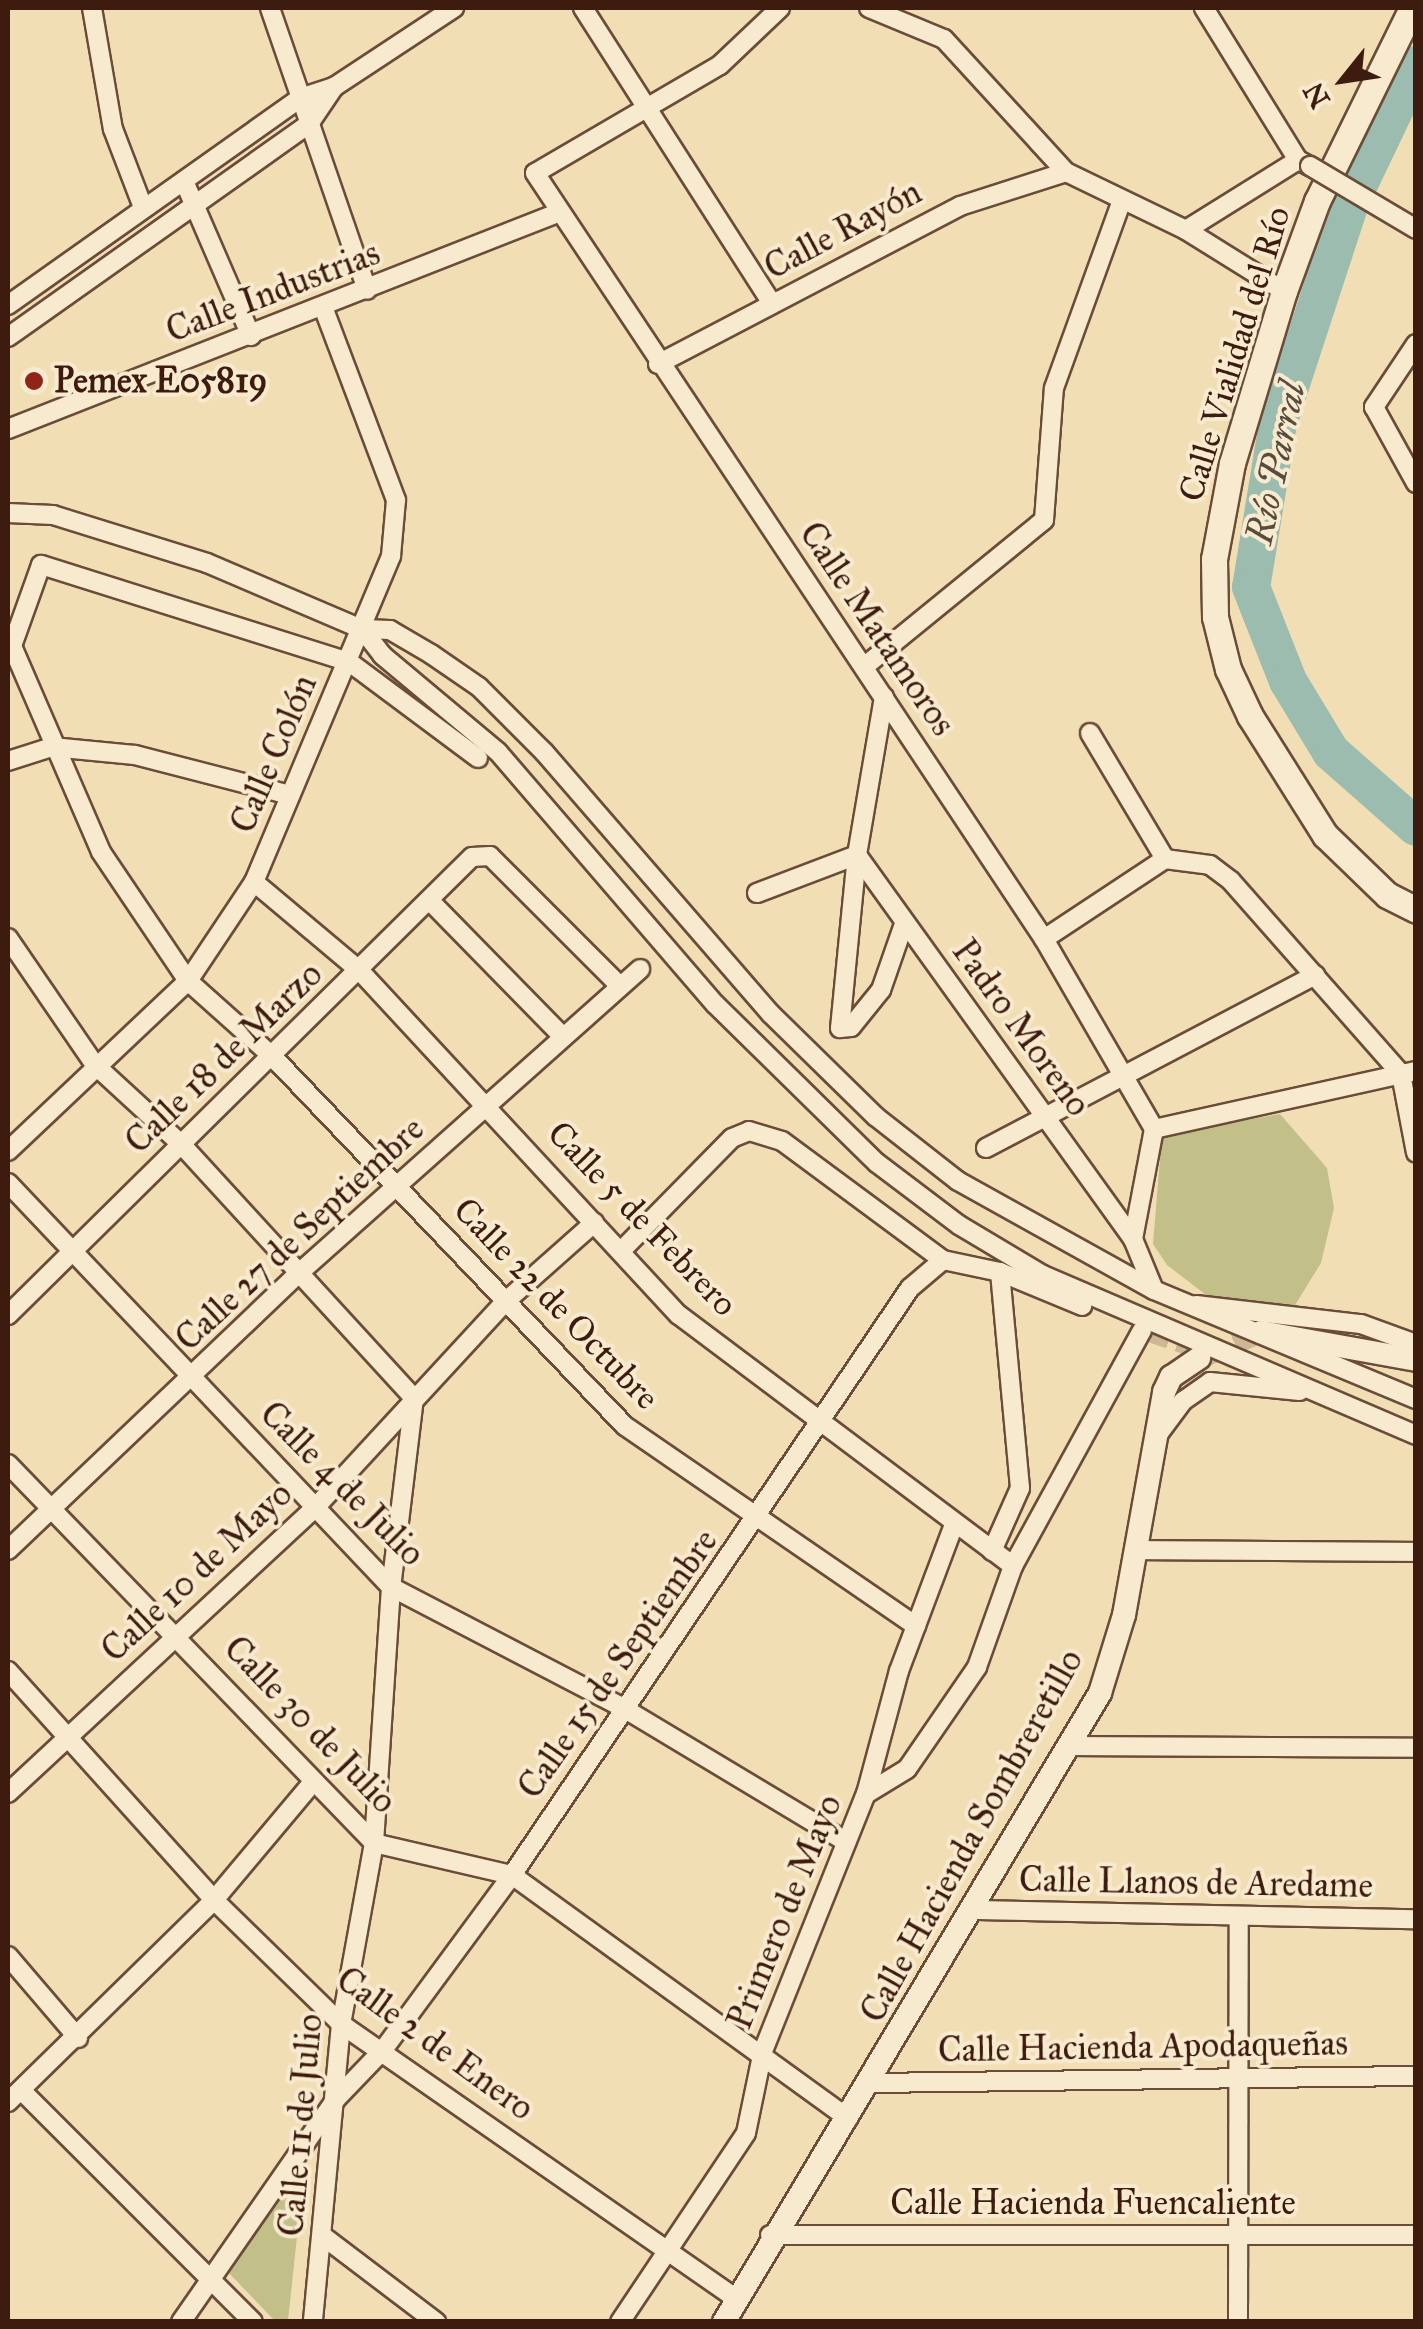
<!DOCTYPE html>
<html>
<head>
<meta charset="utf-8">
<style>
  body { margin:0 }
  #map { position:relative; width:1423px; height:2329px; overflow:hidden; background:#f2deb5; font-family:"IM FELL Great Primer",serif }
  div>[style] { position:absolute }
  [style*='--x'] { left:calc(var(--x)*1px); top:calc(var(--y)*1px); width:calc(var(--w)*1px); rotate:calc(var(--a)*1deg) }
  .green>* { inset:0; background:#c3bf88 }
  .river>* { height:38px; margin:-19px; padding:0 19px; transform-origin:19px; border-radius:19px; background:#9bbcaf }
  .minor-tunnel>* { height:18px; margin-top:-9px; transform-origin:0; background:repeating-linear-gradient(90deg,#ceb794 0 18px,transparent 0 27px) }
  .tertiary-tunnel>* { height:22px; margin-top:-11px; transform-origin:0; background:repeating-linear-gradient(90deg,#ceb794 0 22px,transparent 0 33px) }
  .roads { filter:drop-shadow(2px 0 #6a4c38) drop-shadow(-2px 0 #6a4c38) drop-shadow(0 2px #6a4c38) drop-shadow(0 -2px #6a4c38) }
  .minor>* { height:18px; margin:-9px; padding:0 9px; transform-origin:9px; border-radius:9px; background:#f7eacf }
  .tertiary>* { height:22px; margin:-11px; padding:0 11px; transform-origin:11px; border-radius:11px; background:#f7eacf }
  .secondary>* { height:25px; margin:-12.5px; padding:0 12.5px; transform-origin:12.5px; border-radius:12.5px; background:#f7eacf }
  .bridges { filter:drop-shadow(2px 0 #6a4c38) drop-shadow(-2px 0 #6a4c38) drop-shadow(0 2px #6a4c38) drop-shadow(0 -2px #6a4c38) }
  .minor-bridge>* { height:18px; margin:-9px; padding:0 9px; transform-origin:9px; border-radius:9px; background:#f7eacf }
  .dots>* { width:28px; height:28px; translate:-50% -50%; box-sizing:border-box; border:5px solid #f7eacf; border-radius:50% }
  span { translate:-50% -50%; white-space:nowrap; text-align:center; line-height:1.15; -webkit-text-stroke:8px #f7eacf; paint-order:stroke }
  .street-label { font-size:35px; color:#3d1b0e }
  .poi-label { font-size:35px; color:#3d1b0e; font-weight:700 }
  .left { translate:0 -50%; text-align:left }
  .water-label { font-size:38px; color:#594b3e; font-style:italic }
  .frame { position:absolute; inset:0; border:10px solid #3d1b0e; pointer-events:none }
  .north { position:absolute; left:1293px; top:30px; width:100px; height:100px; -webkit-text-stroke:8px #f7eacf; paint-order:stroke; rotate:240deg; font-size:28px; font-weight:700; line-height:40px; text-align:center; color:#3d1b0e }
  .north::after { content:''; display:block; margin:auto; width:35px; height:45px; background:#3d1b0e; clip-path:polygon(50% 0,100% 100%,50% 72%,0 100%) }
</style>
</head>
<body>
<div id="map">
  <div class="green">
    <i style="clip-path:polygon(1280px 1114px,1327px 1168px,1334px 1208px,1321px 1263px,1292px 1310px,1227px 1311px,1167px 1265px,1153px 1244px,1162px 1135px)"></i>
    <i style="clip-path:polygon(305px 2162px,288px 2321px,275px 2321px,226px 2270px)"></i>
  </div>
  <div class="river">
    <i style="--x:1416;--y:65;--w:153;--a:115.6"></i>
    <i style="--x:1350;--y:203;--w:231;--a:108.1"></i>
    <i style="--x:1278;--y:423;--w:166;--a:99.3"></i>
    <i style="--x:1251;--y:587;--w:101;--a:68.5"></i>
    <i style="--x:1288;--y:681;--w:83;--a:58.8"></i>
    <i style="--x:1331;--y:752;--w:113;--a:41.4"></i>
  </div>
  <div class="minor-tunnel">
    <i style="--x:1152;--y:1334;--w:56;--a:18.8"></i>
  </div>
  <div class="tertiary-tunnel">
    <i style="--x:1204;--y:1356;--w:62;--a:-22.8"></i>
  </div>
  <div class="roads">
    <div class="minor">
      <i style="--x:92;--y:8;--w:123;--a:80.2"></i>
      <i style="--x:113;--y:129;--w:84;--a:69"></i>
      <i style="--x:270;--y:8;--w:298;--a:71"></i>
      <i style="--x:583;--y:8;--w:351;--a:57.4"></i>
      <i style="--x:780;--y:8;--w:83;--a:136.5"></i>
      <i style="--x:720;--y:65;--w:214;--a:149.7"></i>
      <i style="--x:535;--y:173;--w:920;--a:56.4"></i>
      <i style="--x:1044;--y:939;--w:220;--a:59.9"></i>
      <i style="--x:869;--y:8;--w:81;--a:22.5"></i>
      <i style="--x:944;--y:39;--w:180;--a:47.5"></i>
      <i style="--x:1066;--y:172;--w:133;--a:25.8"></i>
      <i style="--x:1186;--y:230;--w:115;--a:31.9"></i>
      <i style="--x:1204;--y:8;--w:179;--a:58.3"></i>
      <i style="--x:1298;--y:160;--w:13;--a:27"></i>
      <i style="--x:184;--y:181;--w:169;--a:66.6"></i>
      <i style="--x:1186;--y:230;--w:132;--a:-32"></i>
      <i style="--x:8;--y:305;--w:358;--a:-35.3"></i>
      <i style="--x:300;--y:98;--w:36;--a:-18"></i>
      <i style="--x:334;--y:87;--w:144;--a:-33.4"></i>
      <i style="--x:8;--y:337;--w:369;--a:-35.3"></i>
      <i style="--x:309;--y:124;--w:45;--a:-56"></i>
      <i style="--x:1416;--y:344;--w:76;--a:123.7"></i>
      <i style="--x:1374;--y:407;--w:87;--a:61.1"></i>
      <i style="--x:658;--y:364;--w:341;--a:-27.6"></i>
      <i style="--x:960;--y:206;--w:111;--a:-17.8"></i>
      <i style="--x:8;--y:429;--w:593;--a:-21.46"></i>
      <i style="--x:8;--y:513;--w:45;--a:2.5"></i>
      <i style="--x:53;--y:515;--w:161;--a:17.3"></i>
      <i style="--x:207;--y:563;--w:168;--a:23.1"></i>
      <i style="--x:362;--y:629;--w:28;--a:2"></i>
      <i style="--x:390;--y:630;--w:48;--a:30.3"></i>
      <i style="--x:431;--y:654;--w:58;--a:34.5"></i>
      <i style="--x:479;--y:687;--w:92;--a:45"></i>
      <i style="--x:544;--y:752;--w:347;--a:49.1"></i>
      <i style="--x:771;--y:1014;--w:146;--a:44.4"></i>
      <i style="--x:875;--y:1116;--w:105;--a:38.1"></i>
      <i style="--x:958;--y:1181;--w:224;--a:29.1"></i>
      <i style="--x:1154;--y:1290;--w:284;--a:22.6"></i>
      <i style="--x:362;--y:629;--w:33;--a:52"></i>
      <i style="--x:382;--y:655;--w:151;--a:39.9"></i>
      <i style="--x:498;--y:752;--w:333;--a:49.3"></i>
      <i style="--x:715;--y:1004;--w:227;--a:44.5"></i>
      <i style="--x:877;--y:1163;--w:103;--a:37.1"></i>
      <i style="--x:959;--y:1225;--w:98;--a:30.8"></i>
      <i style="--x:1043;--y:1275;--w:406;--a:23.2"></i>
      <i style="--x:865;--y:666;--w:231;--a:-39.2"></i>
      <i style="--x:1044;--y:520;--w:132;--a:-85.7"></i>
      <i style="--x:1054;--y:388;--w:197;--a:-70.1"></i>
      <i style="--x:884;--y:697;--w:160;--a:99.7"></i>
      <i style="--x:857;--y:855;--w:174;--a:95.6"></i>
      <i style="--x:840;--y:1028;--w:11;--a:-5"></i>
      <i style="--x:851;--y:1027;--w:48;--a:-51"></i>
      <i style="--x:881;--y:990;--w:70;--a:-70.8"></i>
      <i style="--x:1090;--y:733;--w:147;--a:59.2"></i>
      <i style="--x:478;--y:758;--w:161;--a:-143.3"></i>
      <i style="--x:349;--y:662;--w:323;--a:-162.5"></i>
      <i style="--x:41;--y:565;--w:86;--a:109.7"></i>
      <i style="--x:12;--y:646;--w:224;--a:66.6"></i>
      <i style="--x:101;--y:852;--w:156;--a:56"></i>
      <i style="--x:188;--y:981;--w:113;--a:41.8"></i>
      <i style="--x:272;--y:1056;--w:511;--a:46.35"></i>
      <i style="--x:625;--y:1426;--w:353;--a:34.5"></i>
      <i style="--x:8;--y:761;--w:46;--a:-17.7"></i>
      <i style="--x:52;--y:747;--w:83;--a:5.5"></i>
      <i style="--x:135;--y:755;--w:160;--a:14.5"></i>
      <i style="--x:254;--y:882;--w:138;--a:40"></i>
      <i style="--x:360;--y:971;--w:469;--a:47.2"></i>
      <i style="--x:679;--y:1315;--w:418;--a:36.9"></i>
      <i style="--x:757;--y:893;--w:107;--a:-20.8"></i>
      <i style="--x:857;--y:855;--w:473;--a:54.3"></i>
      <i style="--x:1133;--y:1239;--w:55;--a:67.6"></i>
      <i style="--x:431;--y:902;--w:189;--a:45.6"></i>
      <i style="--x:8;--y:938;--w:154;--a:55.6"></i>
      <i style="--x:95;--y:1065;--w:118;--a:42.6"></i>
      <i style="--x:182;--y:1145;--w:343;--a:47.5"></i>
      <i style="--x:414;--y:1398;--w:190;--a:96.9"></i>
      <i style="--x:391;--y:1587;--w:257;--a:93.8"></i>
      <i style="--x:374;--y:1843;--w:184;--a:100.3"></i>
      <i style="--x:341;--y:2024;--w:299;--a:95.4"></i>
      <i style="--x:1044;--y:939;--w:145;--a:-33.5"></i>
      <i style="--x:1165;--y:859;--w:45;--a:7.6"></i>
      <i style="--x:1210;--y:865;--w:26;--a:37"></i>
      <i style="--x:1231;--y:881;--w:257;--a:48.6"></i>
      <i style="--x:1401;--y:1074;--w:80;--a:79.2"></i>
      <i style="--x:1154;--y:1129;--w:268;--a:-12.5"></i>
      <i style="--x:986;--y:1148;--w:372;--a:-27.7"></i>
      <i style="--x:8;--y:1151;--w:248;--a:-43.4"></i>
      <i style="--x:188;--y:981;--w:119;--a:-56.3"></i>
      <i style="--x:254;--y:882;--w:354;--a:-67.2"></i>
      <i style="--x:391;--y:556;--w:56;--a:-84.9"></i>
      <i style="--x:396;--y:500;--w:206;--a:-110.7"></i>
      <i style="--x:8;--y:1183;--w:557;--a:46.53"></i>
      <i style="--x:391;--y:1587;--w:264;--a:27.5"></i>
      <i style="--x:625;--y:1709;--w:258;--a:31"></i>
      <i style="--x:1133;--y:1239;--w:112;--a:-79.2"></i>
      <i style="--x:621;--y:1251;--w:158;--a:-45.5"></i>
      <i style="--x:732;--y:1138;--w:18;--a:-22"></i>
      <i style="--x:749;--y:1131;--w:34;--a:17"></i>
      <i style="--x:782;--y:1141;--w:200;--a:36.5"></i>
      <i style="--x:943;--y:1260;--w:58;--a:11.9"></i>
      <i style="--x:1000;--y:1272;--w:89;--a:22.5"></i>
      <i style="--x:1196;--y:1305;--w:166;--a:6.6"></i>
      <i style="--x:1361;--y:1324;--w:59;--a:20"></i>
      <i style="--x:8;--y:1315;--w:652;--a:-44.63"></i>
      <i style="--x:472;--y:857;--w:18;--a:-3"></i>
      <i style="--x:490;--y:856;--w:184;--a:45"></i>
      <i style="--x:1157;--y:1436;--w:44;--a:-53.4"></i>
      <i style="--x:1183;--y:1401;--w:33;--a:-35"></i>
      <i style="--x:1210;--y:1382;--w:90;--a:5.7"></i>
      <i style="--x:8;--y:1464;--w:527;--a:46"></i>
      <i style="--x:374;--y:1843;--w:142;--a:13.1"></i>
      <i style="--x:512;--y:1875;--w:415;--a:35.9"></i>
      <i style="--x:8;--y:1550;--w:402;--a:-43.6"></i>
      <i style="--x:299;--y:1273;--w:457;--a:-41.7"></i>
      <i style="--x:1136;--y:1550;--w:280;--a:0.4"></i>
      <i style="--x:992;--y:1551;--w:69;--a:-66"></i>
      <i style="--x:1020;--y:1488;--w:217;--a:-95.3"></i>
      <i style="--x:8;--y:1671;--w:308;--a:48"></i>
      <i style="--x:214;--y:1900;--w:177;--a:44.3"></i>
      <i style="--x:341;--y:2024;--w:481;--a:34.8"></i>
      <i style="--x:1071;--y:1746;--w:345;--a:0.3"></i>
      <i style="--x:8;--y:1793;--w:416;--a:-42.9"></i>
      <i style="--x:313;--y:1510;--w:284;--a:-47.3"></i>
      <i style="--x:506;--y:1301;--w:118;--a:-41.6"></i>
      <i style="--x:866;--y:1794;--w:127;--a:-75"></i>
      <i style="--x:899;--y:1671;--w:154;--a:-69.4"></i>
      <i style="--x:975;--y:1910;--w:441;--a:1.2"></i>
      <i style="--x:8;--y:1956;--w:108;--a:49.5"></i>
      <i style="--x:871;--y:2083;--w:545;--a:-0.74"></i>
      <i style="--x:21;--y:2090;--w:328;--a:45"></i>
      <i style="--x:8;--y:2102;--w:289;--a:-44.4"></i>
      <i style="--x:214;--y:1900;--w:155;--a:-50"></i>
      <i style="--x:770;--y:2235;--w:646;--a:0"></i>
      <i style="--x:324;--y:2237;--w:141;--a:37.2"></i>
      <i style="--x:181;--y:2322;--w:272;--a:-55.2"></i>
      <i style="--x:336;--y:2099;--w:68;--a:-46.2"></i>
      <i style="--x:383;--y:2050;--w:217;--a:-53.6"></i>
      <i style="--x:512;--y:1875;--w:709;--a:-55.86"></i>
      <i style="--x:910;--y:1288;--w:43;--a:-40.3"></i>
      <i style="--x:620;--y:2322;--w:227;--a:-56.3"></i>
      <i style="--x:746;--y:2133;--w:84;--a:-78.3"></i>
      <i style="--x:763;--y:2051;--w:277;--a:-68.2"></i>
      <i style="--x:866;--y:1794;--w:48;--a:-31.4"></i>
      <i style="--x:907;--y:1769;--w:124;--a:-55.5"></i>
      <i style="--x:977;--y:1667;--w:107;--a:-70.4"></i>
      <i style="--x:1013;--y:1566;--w:269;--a:-61.3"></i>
      <i style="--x:1238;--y:2322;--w:402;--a:-89.9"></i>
    </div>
    <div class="tertiary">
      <i style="--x:1261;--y:1332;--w:158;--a:10.2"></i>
      <i style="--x:724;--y:2322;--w:733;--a:-59.13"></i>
      <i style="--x:1100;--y:1693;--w:82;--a:-72.9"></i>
      <i style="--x:1124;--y:1615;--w:227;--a:-79.8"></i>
      <i style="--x:1164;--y:1392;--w:17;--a:-65"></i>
      <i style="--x:1171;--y:1377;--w:34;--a:-34"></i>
    </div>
    <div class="secondary">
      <i style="--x:1412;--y:8;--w:215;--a:116.2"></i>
      <i style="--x:1317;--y:201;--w:96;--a:110.1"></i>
      <i style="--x:1284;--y:291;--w:180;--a:106.8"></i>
      <i style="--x:1232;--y:463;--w:98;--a:100.6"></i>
      <i style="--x:1214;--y:559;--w:58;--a:89"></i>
      <i style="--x:1215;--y:617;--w:54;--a:76"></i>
      <i style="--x:1228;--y:669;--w:52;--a:64.9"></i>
      <i style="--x:1250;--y:716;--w:141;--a:57.8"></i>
      <i style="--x:1325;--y:835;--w:86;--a:44.1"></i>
      <i style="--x:1387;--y:895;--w:33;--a:27"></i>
    </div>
  </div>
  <div class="bridges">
    <div class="minor-bridge">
      <i style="--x:1310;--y:166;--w:123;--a:30.7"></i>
    </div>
  </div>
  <div class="dots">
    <i style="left:34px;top:381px;background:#8f2418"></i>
  </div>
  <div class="street-label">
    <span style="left:843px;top:230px;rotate:-28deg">Calle Rayón</span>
    <span style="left:273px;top:292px;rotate:-21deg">Calle Industrias</span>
    <span style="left:1235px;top:354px;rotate:-73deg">Calle Vialidad del Río</span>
    <span style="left:877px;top:629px;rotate:56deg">Calle Matamoros</span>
    <span style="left:274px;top:754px;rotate:-67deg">Calle Colón</span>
    <span style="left:1021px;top:1028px;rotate:54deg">Padro Moreno</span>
    <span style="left:224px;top:1058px;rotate:-44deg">Calle 18 de Marzo</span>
    <span style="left:642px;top:1219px;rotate:46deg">Calle 5 de Febrero</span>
    <span style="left:300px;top:1234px;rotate:-43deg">Calle 27 de Septiembre</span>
    <span style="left:556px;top:1304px;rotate:46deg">Calle 22 de Octubre</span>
    <span style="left:342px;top:1484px;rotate:45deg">Calle 4 de Julio</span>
    <span style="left:197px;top:1572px;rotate:-43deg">Calle 10 de Mayo</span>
    <span style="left:618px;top:1664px;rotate:-55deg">Calle 15 de Septiembre</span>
    <span style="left:310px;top:1725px;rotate:46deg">Calle 30 de Julio</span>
    <span style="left:972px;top:1836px;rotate:-61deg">Calle Hacienda Sombreretillo</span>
    <span style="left:1196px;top:1883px;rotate:1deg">Calle Llanos de Aredame</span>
    <span style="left:785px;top:1912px;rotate:-68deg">Primero de Mayo</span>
    <span style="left:435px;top:2044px;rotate:36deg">Calle 2 de Enero</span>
    <span style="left:1143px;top:2047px;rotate:-1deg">Calle Hacienda Apodaqueñas</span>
    <span style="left:301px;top:2125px;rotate:-85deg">Calle 11 de Julio</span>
    <span style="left:1093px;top:2203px">Calle Hacienda Fuencaliente</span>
  </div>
  <div class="poi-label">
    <span class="left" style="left:54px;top:381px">Pemex E05819</span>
  </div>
  <div class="water-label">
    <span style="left:1276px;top:463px;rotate:-78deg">Río Parral</span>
  </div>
  <div class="frame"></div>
  <div class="north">N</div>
</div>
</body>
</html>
